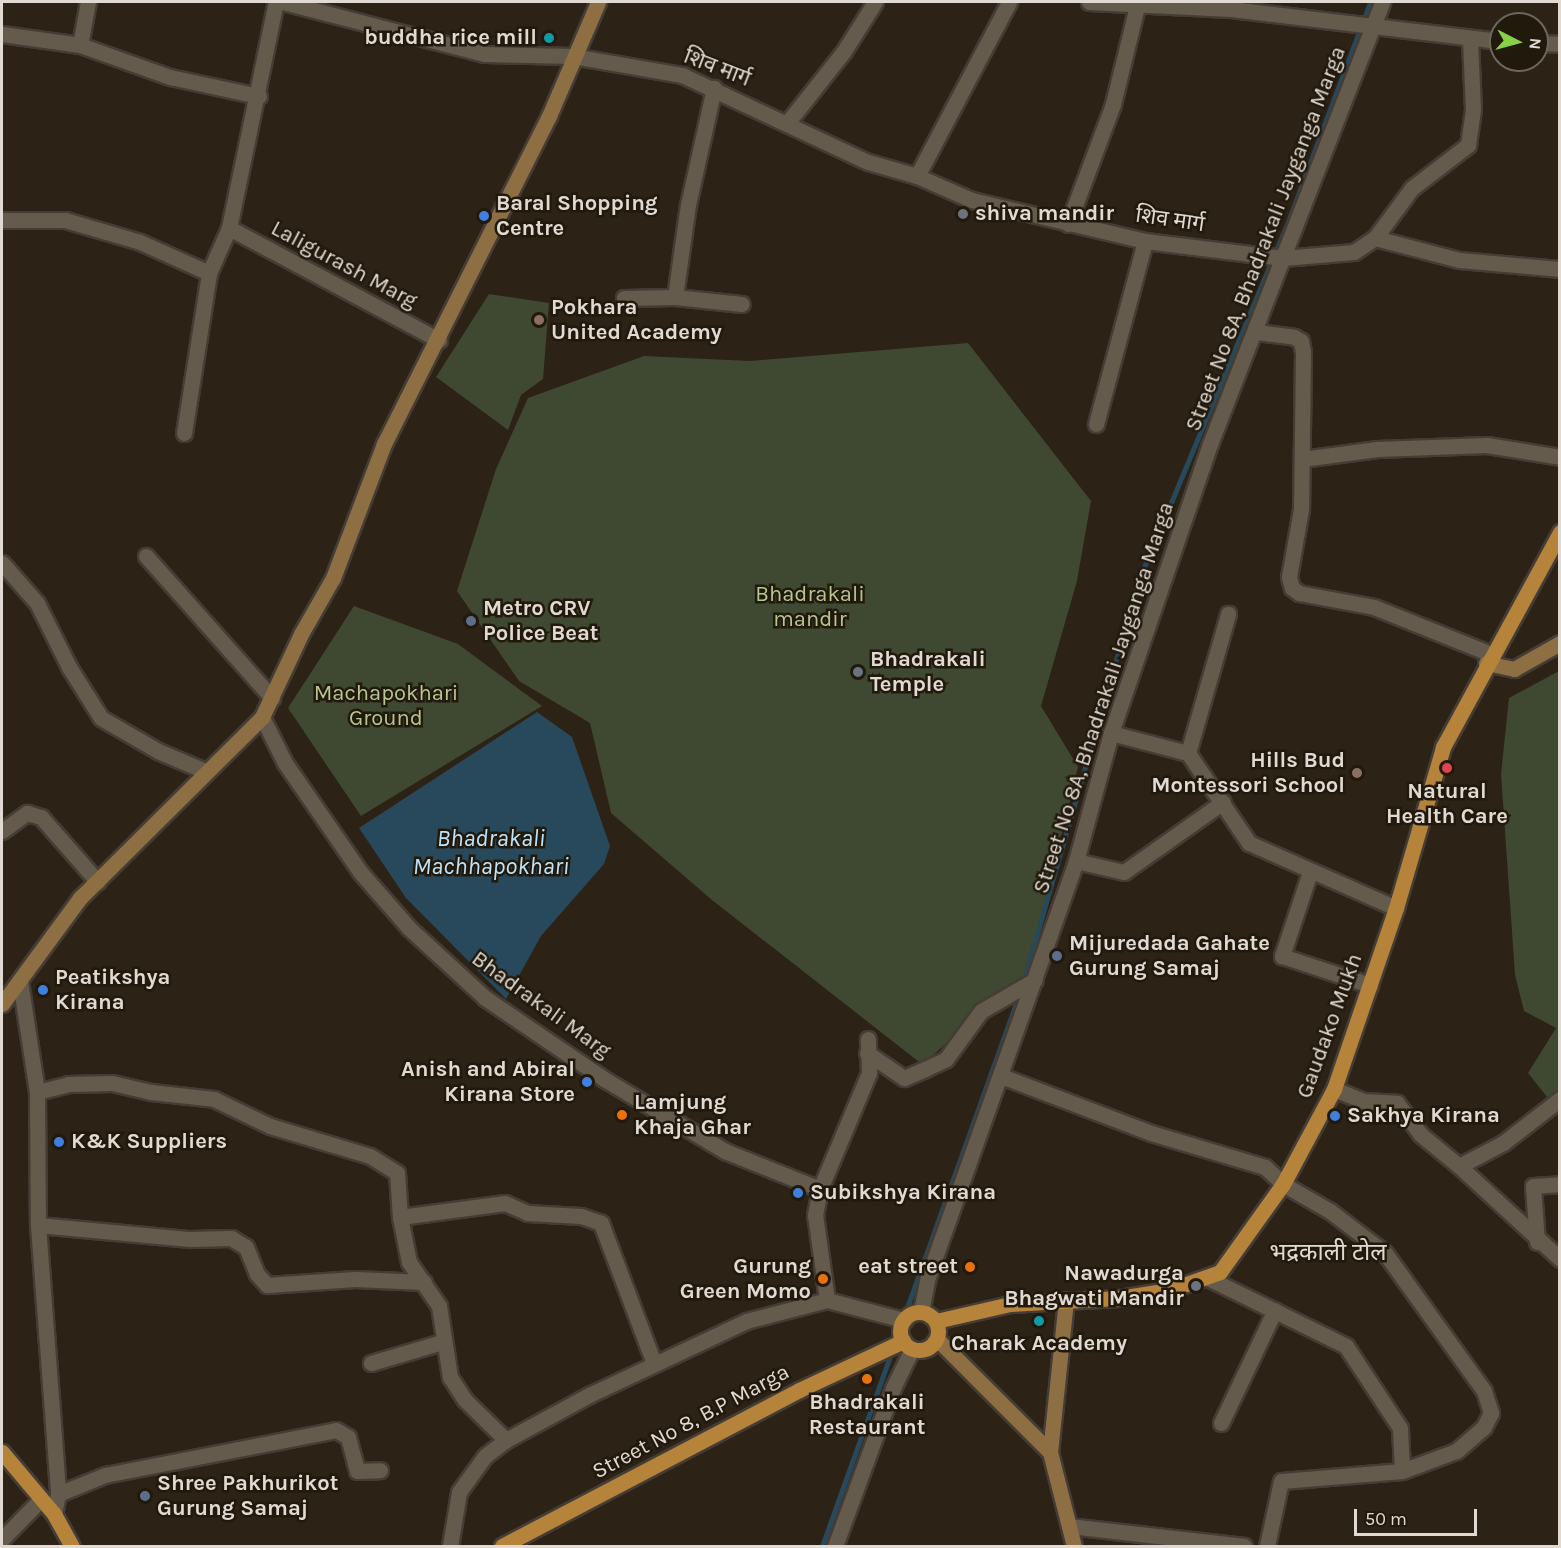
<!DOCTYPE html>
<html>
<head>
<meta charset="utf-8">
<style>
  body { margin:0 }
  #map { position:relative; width:1561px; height:1548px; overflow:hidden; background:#2c2216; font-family:Karla,"Noto Sans Devanagari",sans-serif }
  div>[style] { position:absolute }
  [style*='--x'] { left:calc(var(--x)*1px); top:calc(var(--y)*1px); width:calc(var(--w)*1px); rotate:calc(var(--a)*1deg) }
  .green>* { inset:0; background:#3f4830 }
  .water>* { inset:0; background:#28495b }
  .stream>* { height:5px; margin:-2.5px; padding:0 2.5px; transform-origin:2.5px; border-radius:2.5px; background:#28495b }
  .roads { filter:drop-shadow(2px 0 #453d35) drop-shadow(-2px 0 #453d35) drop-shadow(0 2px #453d35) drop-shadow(0 -2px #453d35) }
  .street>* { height:15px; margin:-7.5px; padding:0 7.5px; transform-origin:7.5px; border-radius:7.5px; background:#655b4d }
  .secondary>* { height:15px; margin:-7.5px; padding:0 7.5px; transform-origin:7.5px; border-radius:7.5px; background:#8e6f44 }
  .primary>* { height:15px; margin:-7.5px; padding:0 7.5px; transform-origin:7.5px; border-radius:7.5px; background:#b6833b }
  .primary>.ring { margin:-7.5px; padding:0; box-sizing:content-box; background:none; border:15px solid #b6833b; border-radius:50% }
  .dots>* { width:16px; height:16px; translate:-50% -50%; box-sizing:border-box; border:3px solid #22190d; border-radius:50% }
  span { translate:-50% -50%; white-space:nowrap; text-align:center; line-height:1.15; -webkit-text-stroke:5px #22190d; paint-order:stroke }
  .poi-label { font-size:22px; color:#e0dad2; font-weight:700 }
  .right { translate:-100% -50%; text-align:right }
  .left { translate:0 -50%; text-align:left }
  .street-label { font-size:22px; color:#e0dad2 }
  .park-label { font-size:22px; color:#b4c890 }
  .water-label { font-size:24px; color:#bfe3f8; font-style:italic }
  .neighbourhood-label { font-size:24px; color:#e0dad2 }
  .frame { position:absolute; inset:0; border:3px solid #e0dad2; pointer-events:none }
  .north { position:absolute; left:1489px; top:12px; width:60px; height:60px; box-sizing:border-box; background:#22190d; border:2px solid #6e665c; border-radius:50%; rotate:96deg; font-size:16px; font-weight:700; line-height:24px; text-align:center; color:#e0dad2 }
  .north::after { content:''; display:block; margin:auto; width:21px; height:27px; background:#8bce47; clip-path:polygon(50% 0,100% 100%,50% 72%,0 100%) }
  .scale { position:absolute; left:1354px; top:1509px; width:123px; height:27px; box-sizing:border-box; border:3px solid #e0dad2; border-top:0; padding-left:8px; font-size:18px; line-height:21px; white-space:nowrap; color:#e0dad2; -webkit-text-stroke:4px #22190d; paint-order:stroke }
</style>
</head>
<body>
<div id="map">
  <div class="green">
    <i style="clip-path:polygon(489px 294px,549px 303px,543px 379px,521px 395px,508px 430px,436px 377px)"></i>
    <i style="clip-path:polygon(968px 343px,1091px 501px,1077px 581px,1041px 706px,1078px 767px,1026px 986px,982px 1009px,923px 1065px,712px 900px,611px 813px,590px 723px,519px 681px,457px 591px,496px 469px,528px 398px,644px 356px,750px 361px)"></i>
    <i style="clip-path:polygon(354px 606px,458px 644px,542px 706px,361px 816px,288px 708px)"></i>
    <i style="clip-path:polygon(1559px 671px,1560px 1093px,1547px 1097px,1528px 1073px,1556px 1028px,1524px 1011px,1515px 975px,1501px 774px,1509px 698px)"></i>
  </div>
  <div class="water">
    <i style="clip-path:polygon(537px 712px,572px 737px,610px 846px,604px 864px,541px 936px,506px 999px,406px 898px,359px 828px)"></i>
  </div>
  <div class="stream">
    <i style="--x:1023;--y:982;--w:422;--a:-73.9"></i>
    <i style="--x:1140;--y:577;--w:379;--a:-67.4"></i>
    <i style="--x:1286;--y:227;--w:240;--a:-69.5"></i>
    <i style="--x:895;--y:1341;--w:372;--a:-70.3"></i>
    <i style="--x:822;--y:1546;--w:208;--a:-70.3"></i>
  </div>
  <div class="roads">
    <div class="street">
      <i style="--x:283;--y:2;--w:208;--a:14.5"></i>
      <i style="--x:484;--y:54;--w:88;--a:1.3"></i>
      <i style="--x:572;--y:56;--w:112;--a:9.8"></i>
      <i style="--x:682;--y:75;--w:205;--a:25.1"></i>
      <i style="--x:868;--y:162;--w:51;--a:15.9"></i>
      <i style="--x:917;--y:176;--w:60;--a:23.6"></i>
      <i style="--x:972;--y:200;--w:178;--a:13.3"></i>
      <i style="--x:1145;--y:241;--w:139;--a:7"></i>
      <i style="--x:1283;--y:258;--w:71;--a:-4.8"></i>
      <i style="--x:1354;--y:252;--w:25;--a:-34"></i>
      <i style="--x:1375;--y:238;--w:62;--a:-53.5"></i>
      <i style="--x:1412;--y:188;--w:71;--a:-37.5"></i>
      <i style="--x:1468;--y:145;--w:36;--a:-82"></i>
      <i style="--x:1473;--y:109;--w:70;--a:-92.5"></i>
      <i style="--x:1089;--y:2;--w:142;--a:2.8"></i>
      <i style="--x:1231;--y:9;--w:272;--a:6.8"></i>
      <i style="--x:2;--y:34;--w:79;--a:8"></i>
      <i style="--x:80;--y:45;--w:96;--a:19.6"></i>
      <i style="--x:170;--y:77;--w:91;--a:12.1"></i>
      <i style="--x:1537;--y:43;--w:23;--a:2"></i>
      <i style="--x:80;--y:45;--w:44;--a:-79.5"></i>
      <i style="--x:788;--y:122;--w:90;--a:-51.7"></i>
      <i style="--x:844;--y:51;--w:58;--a:-57.7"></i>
      <i style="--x:917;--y:176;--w:197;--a:-62.1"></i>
      <i style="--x:2;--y:220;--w:63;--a:0"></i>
      <i style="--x:65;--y:220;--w:78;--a:16.3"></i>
      <i style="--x:140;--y:242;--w:76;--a:24.2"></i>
      <i style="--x:1068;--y:224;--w:128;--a:-69.4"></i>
      <i style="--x:1113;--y:104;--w:101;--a:-76.2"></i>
      <i style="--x:229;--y:228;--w:238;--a:28.1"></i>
      <i style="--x:1375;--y:238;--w:87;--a:14.7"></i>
      <i style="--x:1459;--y:260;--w:101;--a:5.1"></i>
      <i style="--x:675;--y:297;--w:67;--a:6"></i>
      <i style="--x:624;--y:298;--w:51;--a:-1.1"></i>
      <i style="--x:675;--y:297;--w:93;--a:-82"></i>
      <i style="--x:688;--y:205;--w:120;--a:-77.5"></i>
      <i style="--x:1256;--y:332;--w:38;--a:7"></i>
      <i style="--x:1294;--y:337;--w:8;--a:30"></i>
      <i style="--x:1301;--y:341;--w:11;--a:80"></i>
      <i style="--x:1303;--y:352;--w:157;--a:90.7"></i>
      <i style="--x:1301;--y:509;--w:69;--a:100"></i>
      <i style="--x:1289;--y:577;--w:11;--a:75"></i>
      <i style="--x:1292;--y:588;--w:9;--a:36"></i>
      <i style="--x:1299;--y:593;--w:76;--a:10.6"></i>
      <i style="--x:1374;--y:607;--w:126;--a:21.9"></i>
      <i style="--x:1096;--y:424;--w:189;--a:-75"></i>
      <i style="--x:184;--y:433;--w:162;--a:-81.1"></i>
      <i style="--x:209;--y:273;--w:49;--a:-66"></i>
      <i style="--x:229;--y:228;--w:231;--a:-78.3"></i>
      <i style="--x:1302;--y:459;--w:76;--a:-7.6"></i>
      <i style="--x:1377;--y:449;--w:110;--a:-2.1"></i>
      <i style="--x:1487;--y:445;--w:74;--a:9.3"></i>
      <i style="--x:146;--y:556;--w:190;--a:48.4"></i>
      <i style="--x:2;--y:563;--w:53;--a:48.8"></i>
      <i style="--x:37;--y:603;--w:72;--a:63.4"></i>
      <i style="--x:69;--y:667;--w:60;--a:57.9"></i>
      <i style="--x:101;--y:718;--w:66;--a:30.1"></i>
      <i style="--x:158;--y:751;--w:51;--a:23.1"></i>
      <i style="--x:262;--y:717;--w:51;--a:63.4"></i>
      <i style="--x:285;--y:763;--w:134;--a:55.4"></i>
      <i style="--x:361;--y:873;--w:73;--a:48.9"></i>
      <i style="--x:409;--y:928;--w:103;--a:42.6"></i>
      <i style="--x:485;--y:998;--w:144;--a:34.2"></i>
      <i style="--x:604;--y:1079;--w:141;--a:30.8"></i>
      <i style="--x:725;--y:1151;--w:102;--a:21.8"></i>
      <i style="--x:1111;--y:733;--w:80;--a:14.6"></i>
      <i style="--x:1188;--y:753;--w:109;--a:55.9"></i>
      <i style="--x:1249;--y:843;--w:161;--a:23.9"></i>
      <i style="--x:1188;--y:753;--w:145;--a:-73.9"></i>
      <i style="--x:2;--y:831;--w:31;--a:-36"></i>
      <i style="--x:27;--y:813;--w:15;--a:16"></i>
      <i style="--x:41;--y:817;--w:86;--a:48.8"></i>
      <i style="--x:1076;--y:861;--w:49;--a:12.9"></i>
      <i style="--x:1124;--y:872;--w:121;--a:-35.3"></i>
      <i style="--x:1310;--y:872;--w:89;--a:108.4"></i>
      <i style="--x:1282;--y:956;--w:93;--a:18.2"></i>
      <i style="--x:20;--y:981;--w:112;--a:81.3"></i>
      <i style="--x:37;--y:1092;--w:133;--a:89.6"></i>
      <i style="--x:38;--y:1225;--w:270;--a:85.7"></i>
      <i style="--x:58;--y:1494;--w:20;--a:101"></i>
      <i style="--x:867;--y:1053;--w:45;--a:34"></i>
      <i style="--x:904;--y:1078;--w:23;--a:-23"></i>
      <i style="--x:925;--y:1069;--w:23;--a:-25"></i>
      <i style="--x:946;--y:1059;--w:59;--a:-53.9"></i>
      <i style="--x:981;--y:1011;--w:62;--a:-29.9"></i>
      <i style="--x:1001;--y:1076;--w:160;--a:20.8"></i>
      <i style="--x:1151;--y:1133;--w:119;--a:16.6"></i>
      <i style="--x:1265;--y:1167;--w:25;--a:43"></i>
      <i style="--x:1283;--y:1184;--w:54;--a:29.9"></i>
      <i style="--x:1330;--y:1211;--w:69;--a:37.4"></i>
      <i style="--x:1385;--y:1253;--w:170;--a:54.3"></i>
      <i style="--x:1484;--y:1391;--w:23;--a:72"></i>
      <i style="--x:1491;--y:1413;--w:16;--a:117"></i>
      <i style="--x:1484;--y:1427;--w:37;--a:139"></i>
      <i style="--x:1456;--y:1451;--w:58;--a:159.7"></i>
      <i style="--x:1402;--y:1471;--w:121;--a:175.3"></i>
      <i style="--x:1281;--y:1481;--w:66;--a:102.2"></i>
      <i style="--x:1334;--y:1089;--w:31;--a:22"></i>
      <i style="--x:1363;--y:1101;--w:34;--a:3"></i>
      <i style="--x:1397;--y:1103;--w:39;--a:53"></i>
      <i style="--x:1420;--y:1134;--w:50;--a:39.4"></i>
      <i style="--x:1459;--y:1166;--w:50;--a:-27.6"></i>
      <i style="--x:1503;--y:1143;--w:72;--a:-37.7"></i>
      <i style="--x:37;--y:1092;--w:32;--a:-14"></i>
      <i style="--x:68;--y:1084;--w:44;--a:-1.3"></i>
      <i style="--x:112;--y:1083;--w:40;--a:13"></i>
      <i style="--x:151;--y:1092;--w:63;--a:6.3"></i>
      <i style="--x:214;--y:1099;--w:62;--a:25.7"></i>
      <i style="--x:270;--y:1126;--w:104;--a:16.7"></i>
      <i style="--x:370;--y:1156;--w:32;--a:32"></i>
      <i style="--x:397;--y:1173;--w:44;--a:86.1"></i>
      <i style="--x:400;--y:1217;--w:46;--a:78.7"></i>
      <i style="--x:409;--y:1262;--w:53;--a:55.7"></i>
      <i style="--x:439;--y:1306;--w:72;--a:81.2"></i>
      <i style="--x:450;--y:1377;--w:27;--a:57"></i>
      <i style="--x:465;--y:1400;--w:57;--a:44.3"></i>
      <i style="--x:1459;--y:1166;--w:137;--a:42.6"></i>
      <i style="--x:400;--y:1217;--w:106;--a:-7.6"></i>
      <i style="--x:505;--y:1203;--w:24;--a:24"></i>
      <i style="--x:527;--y:1213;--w:54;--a:3.2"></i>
      <i style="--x:581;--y:1216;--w:21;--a:19"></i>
      <i style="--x:601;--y:1223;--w:150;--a:69.3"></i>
      <i style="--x:38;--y:1225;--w:153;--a:5.3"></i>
      <i style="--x:190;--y:1239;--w:41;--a:-1.4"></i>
      <i style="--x:231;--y:1238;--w:17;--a:31"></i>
      <i style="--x:246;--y:1247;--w:29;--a:68"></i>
      <i style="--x:257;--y:1274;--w:15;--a:48"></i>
      <i style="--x:267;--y:1285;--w:88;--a:-3.9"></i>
      <i style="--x:355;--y:1279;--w:69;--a:2.5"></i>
      <i style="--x:1537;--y:1242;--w:56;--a:-94.1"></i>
      <i style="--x:1533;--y:1186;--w:27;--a:-4"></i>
      <i style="--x:1208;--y:1278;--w:154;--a:26.2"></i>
      <i style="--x:1346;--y:1346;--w:98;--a:56.6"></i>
      <i style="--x:1400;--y:1428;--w:43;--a:87.3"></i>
      <i style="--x:827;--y:1300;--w:86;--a:-98"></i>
      <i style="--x:815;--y:1215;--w:26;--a:-79"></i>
      <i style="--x:820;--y:1189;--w:126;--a:-67.1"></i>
      <i style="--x:869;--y:1073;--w:34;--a:-92"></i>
      <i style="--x:921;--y:1312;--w:36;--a:-79"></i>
      <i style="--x:928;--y:1277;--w:442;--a:-70.4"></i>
      <i style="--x:1076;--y:861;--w:133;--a:-74.7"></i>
      <i style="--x:1111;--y:733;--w:305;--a:-71.1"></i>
      <i style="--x:1210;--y:444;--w:474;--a:-68.7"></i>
      <i style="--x:371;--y:1363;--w:74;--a:-16.5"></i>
      <i style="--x:1221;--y:1423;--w:125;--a:-64.5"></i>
      <i style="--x:58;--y:1494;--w:51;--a:-22"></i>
      <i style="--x:105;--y:1475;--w:235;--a:-11"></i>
      <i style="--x:336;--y:1430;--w:14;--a:30"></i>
      <i style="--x:348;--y:1437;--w:35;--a:75"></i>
      <i style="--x:357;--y:1471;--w:23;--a:-2"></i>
      <i style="--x:1069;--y:1526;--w:176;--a:6.5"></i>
      <i style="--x:2;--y:1539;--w:56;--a:-45.7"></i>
      <i style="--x:450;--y:1546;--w:55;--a:-80.5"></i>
      <i style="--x:459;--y:1492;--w:44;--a:-54.2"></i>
      <i style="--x:485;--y:1456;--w:26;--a:-37"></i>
      <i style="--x:506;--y:1440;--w:94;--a:-28.5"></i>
      <i style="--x:589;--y:1395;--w:174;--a:-25.2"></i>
      <i style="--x:746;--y:1321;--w:84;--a:-14.5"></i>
      <i style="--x:827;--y:1300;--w:80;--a:14.6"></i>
      <i style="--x:835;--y:1546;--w:168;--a:-69.8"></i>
      <i style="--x:893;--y:1388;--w:43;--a:-64"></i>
    </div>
    <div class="secondary">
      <i style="--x:1486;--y:663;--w:29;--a:12"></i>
      <i style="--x:1514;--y:669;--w:53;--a:-29.5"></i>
      <i style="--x:2;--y:1004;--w:132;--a:-53.7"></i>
      <i style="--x:80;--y:898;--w:257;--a:-44.8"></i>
      <i style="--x:262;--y:717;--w:92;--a:-64.8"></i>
      <i style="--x:301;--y:634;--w:64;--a:-60.3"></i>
      <i style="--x:333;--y:578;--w:143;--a:-69.2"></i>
      <i style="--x:384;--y:444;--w:367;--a:-63.3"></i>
      <i style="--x:549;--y:116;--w:124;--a:-66.7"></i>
      <i style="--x:1066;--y:1300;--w:153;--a:96"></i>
      <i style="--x:1050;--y:1452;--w:97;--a:75.7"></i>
      <i style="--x:937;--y:1339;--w:160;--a:45"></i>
    </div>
    <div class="primary">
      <i class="ring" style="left:900px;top:1312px;width:23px;height:23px"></i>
      <i style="--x:936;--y:1321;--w:76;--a:-12.9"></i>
      <i style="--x:1010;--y:1304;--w:109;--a:-3.2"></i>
      <i style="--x:1119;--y:1298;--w:51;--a:-9.1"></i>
      <i style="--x:1169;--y:1290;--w:54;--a:-19.4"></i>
      <i style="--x:1220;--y:1272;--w:108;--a:-54.4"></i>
      <i style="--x:1283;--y:1184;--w:108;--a:-61.8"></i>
      <i style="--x:1334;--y:1089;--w:191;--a:-71.1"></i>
      <i style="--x:1396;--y:908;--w:168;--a:-73.7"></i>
      <i style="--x:1443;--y:747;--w:245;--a:-61.4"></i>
      <i style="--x:2;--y:1452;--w:81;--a:50"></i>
      <i style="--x:54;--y:1514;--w:37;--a:61"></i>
      <i style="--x:502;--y:1546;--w:335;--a:-27.7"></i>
      <i style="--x:799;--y:1390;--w:115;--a:-25.2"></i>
    </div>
  </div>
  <div class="dots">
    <i style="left:549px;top:38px;background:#0f9aa8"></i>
    <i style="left:963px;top:214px;background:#6b7280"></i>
    <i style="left:484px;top:216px;background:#3f7fe0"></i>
    <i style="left:539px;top:320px;background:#8d6e63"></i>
    <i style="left:471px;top:621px;background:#5c6f8a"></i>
    <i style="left:858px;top:672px;background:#6b7280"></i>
    <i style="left:1447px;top:768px;background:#e0444e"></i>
    <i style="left:1357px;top:773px;background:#8d6e63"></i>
    <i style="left:1057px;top:956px;background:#5c6f8a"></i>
    <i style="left:43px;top:990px;background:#3f7fe0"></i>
    <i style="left:587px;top:1082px;background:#3f7fe0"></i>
    <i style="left:622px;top:1115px;background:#e8710a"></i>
    <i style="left:1335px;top:1116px;background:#3f7fe0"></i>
    <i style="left:59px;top:1142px;background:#3f7fe0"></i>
    <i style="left:798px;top:1193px;background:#3f7fe0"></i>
    <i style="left:970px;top:1267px;background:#e8710a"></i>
    <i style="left:823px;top:1279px;background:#e8710a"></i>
    <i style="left:1196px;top:1286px;background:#6b7280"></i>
    <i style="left:1039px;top:1321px;background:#0f9aa8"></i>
    <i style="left:867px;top:1379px;background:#e8710a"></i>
    <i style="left:145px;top:1496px;background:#5c6f8a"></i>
  </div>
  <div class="poi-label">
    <span class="right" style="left:537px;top:38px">buddha rice mill</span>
    <span class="left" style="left:496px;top:216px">Baral Shopping<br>Centre</span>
    <span class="left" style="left:975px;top:214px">shiva mandir</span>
    <span class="left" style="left:551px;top:320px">Pokhara<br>United Academy</span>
    <span class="left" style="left:483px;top:621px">Metro CRV<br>Police Beat</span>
    <span class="left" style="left:870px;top:672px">Bhadrakali<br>Temple</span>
    <span class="right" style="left:1345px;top:773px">Hills Bud<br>Montessori School</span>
    <span style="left:1447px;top:804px">Natural<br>Health Care</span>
    <span class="left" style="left:1069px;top:956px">Mijuredada Gahate<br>Gurung Samaj</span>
    <span class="left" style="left:55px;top:990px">Peatikshya<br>Kirana</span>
    <span class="right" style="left:575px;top:1082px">Anish and Abiral<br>Kirana Store</span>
    <span class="left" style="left:634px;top:1115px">Lamjung<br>Khaja Ghar</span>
    <span class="left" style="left:1347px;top:1116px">Sakhya Kirana</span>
    <span class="left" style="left:71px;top:1142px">K&amp;K Suppliers</span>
    <span class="left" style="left:810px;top:1193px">Subikshya Kirana</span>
    <span class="right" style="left:811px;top:1279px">Gurung<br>Green Momo</span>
    <span class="right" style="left:958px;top:1267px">eat street</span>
    <span class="right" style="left:1184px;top:1286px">Nawadurga<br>Bhagwati Mandir</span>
    <span style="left:1039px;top:1344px">Charak Academy</span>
    <span style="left:867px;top:1415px">Bhadrakali<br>Restaurant</span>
    <span class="left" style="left:157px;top:1496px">Shree Pakhurikot<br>Gurung Samaj</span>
  </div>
  <div class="street-label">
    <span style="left:717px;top:68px;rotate:21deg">शिव मार्ग</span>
    <span style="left:1170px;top:220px;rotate:8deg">शिव मार्ग</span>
    <span style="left:1266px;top:239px;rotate:-69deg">Street No 8A, Bhadrakali Jayganga Marga</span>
    <span style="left:344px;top:265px;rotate:28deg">Laligurash Marg</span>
    <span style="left:1104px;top:698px;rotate:-72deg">Street No 8A, Bhadrakali Jayganga Marga</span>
    <span style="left:541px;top:1005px;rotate:36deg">Bhadrakali Marg</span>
    <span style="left:1330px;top:1026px;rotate:-70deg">Gaudako Mukh</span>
    <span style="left:691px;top:1422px;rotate:-28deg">Street No 8, B.P Marga</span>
  </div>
  <div class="park-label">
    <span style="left:810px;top:607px">Bhadrakali<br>mandir</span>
    <span style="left:386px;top:706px">Machapokhari<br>Ground</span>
  </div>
  <div class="water-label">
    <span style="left:491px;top:853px">Bhadrakali<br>Machhapokhari</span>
  </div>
  <div class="neighbourhood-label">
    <span style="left:1328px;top:1253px">भद्रकाली टोल</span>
  </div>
  <div class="frame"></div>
  <div class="north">N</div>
  <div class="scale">50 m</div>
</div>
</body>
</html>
